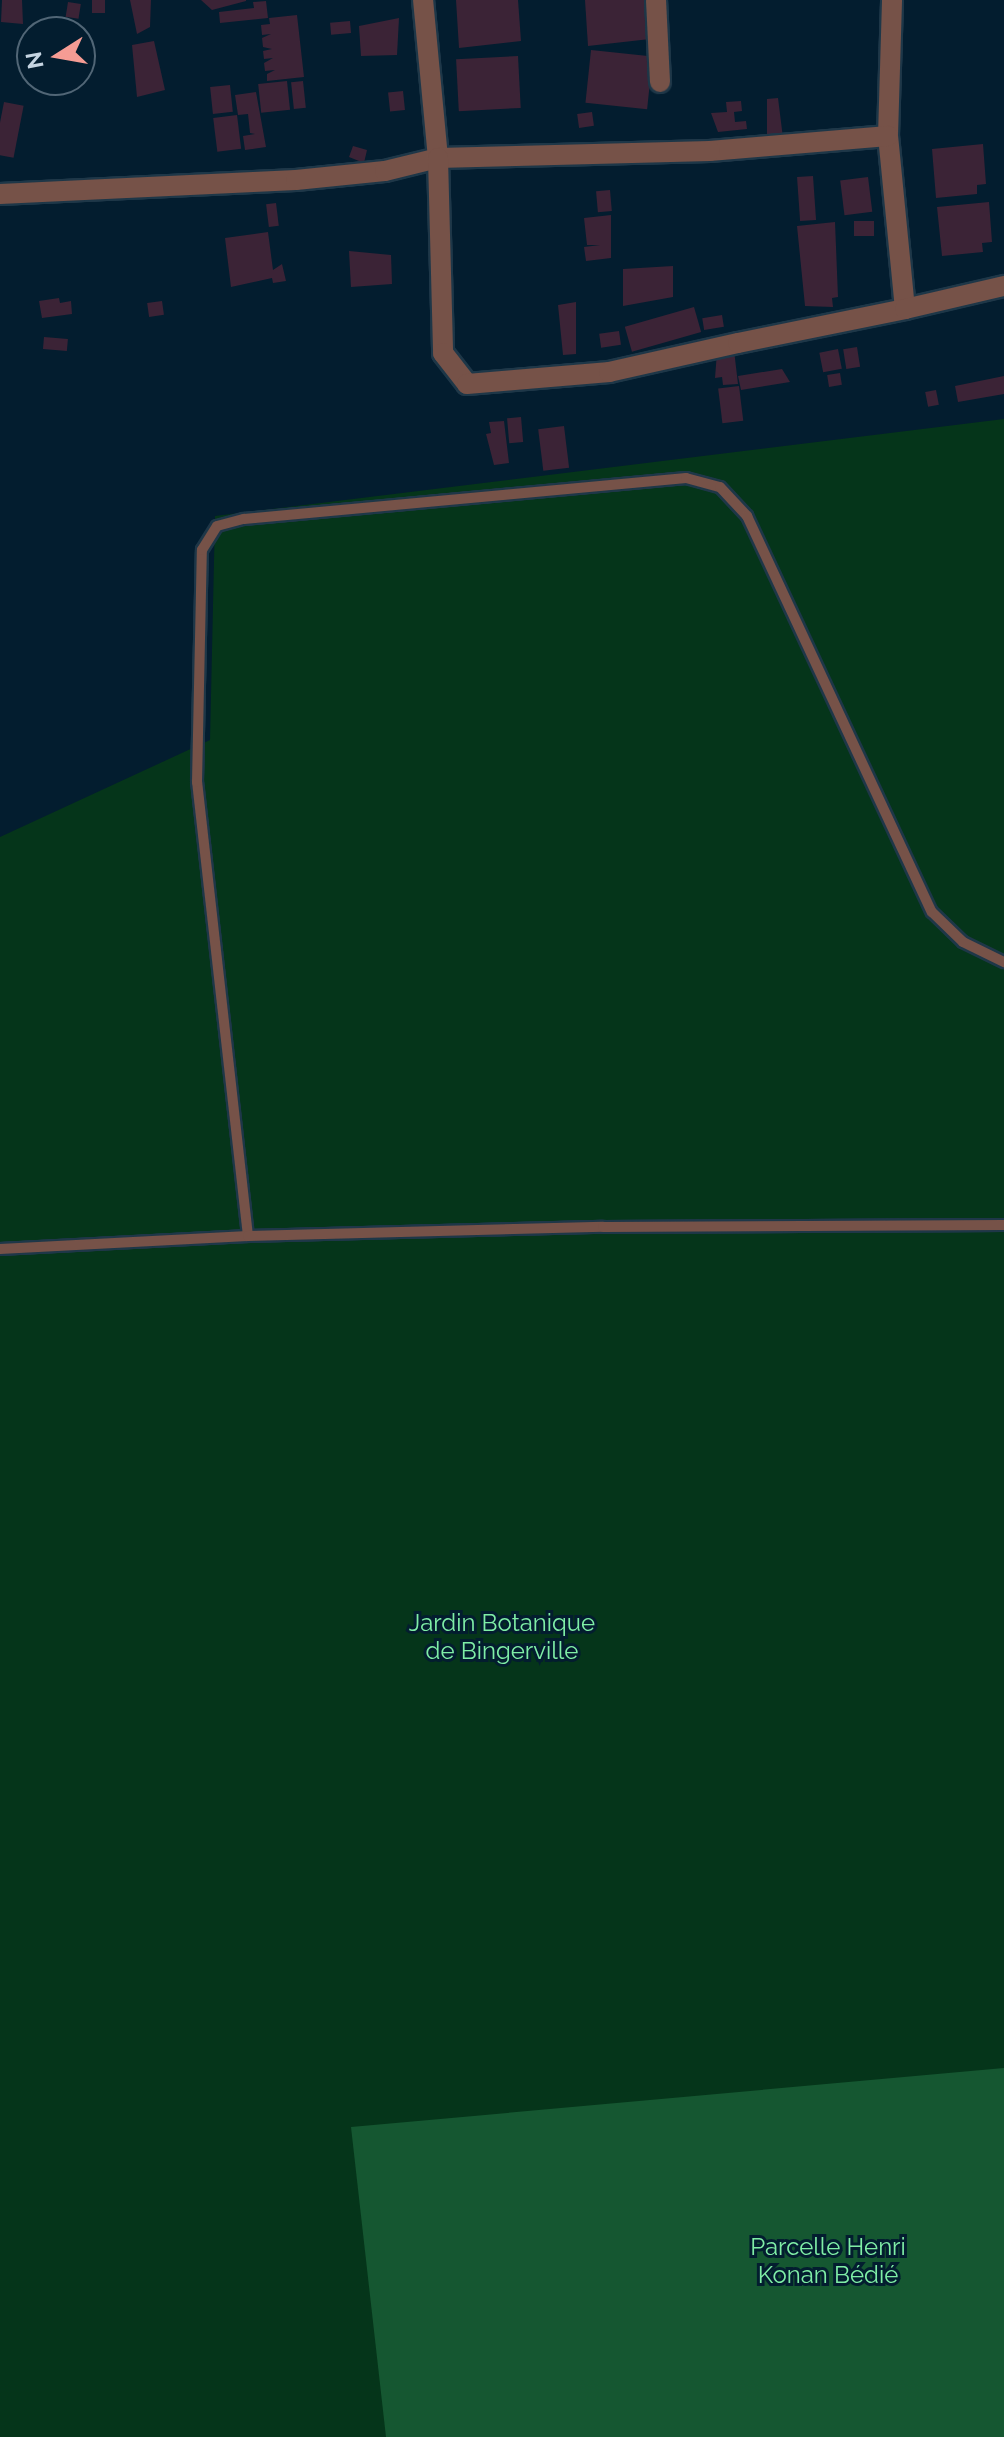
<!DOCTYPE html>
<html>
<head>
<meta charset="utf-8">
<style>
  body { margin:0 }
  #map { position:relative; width:1004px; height:2437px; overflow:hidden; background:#031d2f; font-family:Raleway,sans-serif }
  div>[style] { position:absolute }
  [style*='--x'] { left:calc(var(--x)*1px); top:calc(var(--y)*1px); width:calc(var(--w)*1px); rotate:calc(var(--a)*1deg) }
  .green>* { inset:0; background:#05351a }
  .forest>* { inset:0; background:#155731 }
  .building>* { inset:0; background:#3b2336; transform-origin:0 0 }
  .roads { filter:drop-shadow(2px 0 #1e3748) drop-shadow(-2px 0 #1e3748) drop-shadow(0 2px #1e3748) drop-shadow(0 -2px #1e3748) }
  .lane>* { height:10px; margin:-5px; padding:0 5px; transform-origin:5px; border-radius:5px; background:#765248 }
  .street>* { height:20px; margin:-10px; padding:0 10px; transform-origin:10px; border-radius:10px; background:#765248 }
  span { translate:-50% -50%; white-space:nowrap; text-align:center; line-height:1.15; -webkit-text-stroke:6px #031d2f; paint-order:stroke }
  .park-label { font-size:24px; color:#7feea6 }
  .north { position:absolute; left:16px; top:16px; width:80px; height:80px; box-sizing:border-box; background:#031d2f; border:2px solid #516676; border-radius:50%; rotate:259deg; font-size:22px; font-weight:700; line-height:32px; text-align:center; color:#c5d4e1 }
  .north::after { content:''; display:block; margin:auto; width:28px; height:36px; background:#f59c94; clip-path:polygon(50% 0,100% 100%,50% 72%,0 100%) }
</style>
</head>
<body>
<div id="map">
  <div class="green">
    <i style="clip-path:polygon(1004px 419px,1004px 2437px,0 2437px,0 837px,210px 740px,215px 516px)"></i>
  </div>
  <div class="forest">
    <i style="clip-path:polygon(1004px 2068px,1004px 2437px,386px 2437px,351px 2127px)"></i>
  </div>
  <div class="building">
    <i style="clip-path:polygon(2px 0,22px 0,23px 24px,1px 22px)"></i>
    <i style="left:92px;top:0;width:13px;height:13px"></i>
    <i style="clip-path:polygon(130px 0,151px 0,150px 27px,137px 34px)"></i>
    <i style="clip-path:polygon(201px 0,246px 0,246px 1px,212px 10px)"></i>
    <i style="clip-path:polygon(456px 0,518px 0,521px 41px,459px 48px)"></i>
    <i style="clip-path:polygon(585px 0,647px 0,650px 39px,588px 46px)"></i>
    <i style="clip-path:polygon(266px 1px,268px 18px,220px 23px,219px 12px,254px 8px,253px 2px)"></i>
    <i style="left:68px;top:2px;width:13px;height:15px;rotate:9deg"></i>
    <i style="clip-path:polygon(297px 15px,304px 77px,267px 81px,267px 74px,275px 70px,265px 71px,264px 63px,273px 58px,264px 59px,263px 51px,272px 49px,263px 47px,262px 38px,271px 34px,262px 35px,261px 25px,270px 24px,269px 18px)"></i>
    <i style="clip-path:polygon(399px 18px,397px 55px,361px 56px,359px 26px)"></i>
    <i style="left:350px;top:21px;width:12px;height:20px;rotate:85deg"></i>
    <i style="clip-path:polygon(154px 41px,165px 90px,137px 97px,132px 45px)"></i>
    <i style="left:591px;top:50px;width:62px;height:53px;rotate:6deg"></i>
    <i style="left:518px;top:56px;width:52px;height:62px;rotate:87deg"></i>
    <i style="left:287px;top:81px;width:29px;height:29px;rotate:84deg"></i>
    <i style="left:303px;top:81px;width:27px;height:12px;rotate:84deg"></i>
    <i style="left:230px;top:85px;width:27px;height:20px;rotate:84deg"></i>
    <i style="left:403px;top:91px;width:19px;height:15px;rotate:84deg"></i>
    <i style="clip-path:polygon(256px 92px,266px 147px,245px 150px,243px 136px,255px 134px,250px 133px,248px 114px,238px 115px,235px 95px)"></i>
    <i style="clip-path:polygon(778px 98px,783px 138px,767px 140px,767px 99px)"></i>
    <i style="clip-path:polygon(741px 101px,742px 111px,734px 112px,735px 122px,746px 121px,747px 129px,718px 132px,711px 113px,727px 112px,726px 102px)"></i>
    <i style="left:4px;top:102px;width:20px;height:53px;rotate:11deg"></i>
    <i style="left:592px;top:112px;width:14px;height:15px;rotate:82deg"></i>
    <i style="left:237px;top:115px;width:34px;height:24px;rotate:83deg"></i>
    <i style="clip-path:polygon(983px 144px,986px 184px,977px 185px,977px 194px,936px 198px,932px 149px)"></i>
    <i style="clip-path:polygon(353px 146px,367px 150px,364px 163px,349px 157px)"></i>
    <i style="left:813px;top:176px;width:44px;height:16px;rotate:86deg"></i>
    <i style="left:868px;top:177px;width:35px;height:28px;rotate:83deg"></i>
    <i style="left:610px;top:190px;width:21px;height:14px;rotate:85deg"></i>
    <i style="clip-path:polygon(989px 202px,992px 242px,982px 243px,983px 252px,942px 256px,937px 207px)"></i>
    <i style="left:276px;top:203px;width:23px;height:10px;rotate:83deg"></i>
    <i style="clip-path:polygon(611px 215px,611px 258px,586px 261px,584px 247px,600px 245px,587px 245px,584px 218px)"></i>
    <i style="left:874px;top:221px;width:15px;height:20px;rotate:90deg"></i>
    <i style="clip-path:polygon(835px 222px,838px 297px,832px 298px,833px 307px,805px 306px,797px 226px)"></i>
    <i style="clip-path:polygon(268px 232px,273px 270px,282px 264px,286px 281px,273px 283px,272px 278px,231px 287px,225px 238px)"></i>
    <i style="clip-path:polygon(349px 251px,391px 255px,392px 284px,351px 287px)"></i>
    <i style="clip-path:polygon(673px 266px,673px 297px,623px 306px,623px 269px)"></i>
    <i style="clip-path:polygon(59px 298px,60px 303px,71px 301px,72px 314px,42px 318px,39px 301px)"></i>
    <i style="left:162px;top:301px;width:14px;height:15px;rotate:82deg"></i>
    <i style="clip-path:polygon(576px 302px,576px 354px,563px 355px,558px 305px)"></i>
    <i style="left:694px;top:307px;width:26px;height:72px;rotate:74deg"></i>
    <i style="left:722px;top:315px;width:12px;height:20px;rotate:81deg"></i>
    <i style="left:619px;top:331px;width:14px;height:20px;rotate:82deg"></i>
    <i style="left:44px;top:337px;width:24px;height:12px;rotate:5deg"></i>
    <i style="left:857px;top:347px;width:20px;height:14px;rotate:81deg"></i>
    <i style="left:838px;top:349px;width:20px;height:19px;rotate:79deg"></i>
    <i style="clip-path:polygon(734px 350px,738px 384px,723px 385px,722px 377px,715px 378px,717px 352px)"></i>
    <i style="clip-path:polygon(782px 369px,790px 382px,741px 390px,738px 376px)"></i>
    <i style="left:840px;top:373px;width:12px;height:13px;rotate:81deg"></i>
    <i style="clip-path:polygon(1004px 376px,1004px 394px,958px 402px,955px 386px)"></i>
    <i style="left:739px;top:386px;width:35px;height:21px;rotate:83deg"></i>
    <i style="left:936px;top:390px;width:15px;height:11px;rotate:79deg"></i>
    <i style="left:521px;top:417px;width:25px;height:14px;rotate:85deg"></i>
    <i style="clip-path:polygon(504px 421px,509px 463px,494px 465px,486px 434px,491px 433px,489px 422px)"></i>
    <i style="left:564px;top:426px;width:42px;height:26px;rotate:83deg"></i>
  </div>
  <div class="roads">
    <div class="lane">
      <i style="--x:248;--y:1236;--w:457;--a:-96.4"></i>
      <i style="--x:197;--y:782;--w:232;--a:-88.8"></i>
      <i style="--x:202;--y:550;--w:28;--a:-58"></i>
      <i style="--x:217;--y:526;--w:28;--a:-15"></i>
      <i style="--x:244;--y:519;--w:444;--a:-5.3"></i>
      <i style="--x:686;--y:478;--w:35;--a:15"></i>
      <i style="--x:720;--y:487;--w:40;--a:47"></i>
      <i style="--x:747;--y:516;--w:437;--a:65"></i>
      <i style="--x:932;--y:912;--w:43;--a:44.1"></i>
      <i style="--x:963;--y:942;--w:46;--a:26"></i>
      <i style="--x:0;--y:1249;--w:248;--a:-3"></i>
      <i style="--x:248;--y:1236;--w:355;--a:-1.5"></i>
      <i style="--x:603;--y:1227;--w:401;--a:-0.3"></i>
    </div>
    <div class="street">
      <i style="--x:656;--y:0;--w:82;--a:87.2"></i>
      <i style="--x:888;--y:136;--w:136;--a:-88.3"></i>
      <i style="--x:0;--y:194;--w:296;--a:-2.7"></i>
      <i style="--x:296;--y:180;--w:89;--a:-5.8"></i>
      <i style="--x:385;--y:171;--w:55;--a:-13.8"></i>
      <i style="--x:438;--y:158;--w:159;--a:-95.4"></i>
      <i style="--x:905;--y:309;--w:174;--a:-95.6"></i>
      <i style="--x:888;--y:136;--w:179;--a:175.2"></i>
      <i style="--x:710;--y:151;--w:272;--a:178.5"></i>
      <i style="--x:438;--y:158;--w:195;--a:88.5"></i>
      <i style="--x:443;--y:353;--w:39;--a:52"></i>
      <i style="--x:467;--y:384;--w:143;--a:-4.8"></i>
      <i style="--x:609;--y:372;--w:132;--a:-12.7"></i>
      <i style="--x:738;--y:343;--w:170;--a:-11.5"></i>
      <i style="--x:905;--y:309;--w:102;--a:-13.1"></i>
    </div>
  </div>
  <div class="park-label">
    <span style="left:502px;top:1637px">Jardin Botanique<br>de Bingerville</span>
    <span style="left:828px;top:2261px">Parcelle Henri<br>Konan Bédié</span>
  </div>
  <div class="north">N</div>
</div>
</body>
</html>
